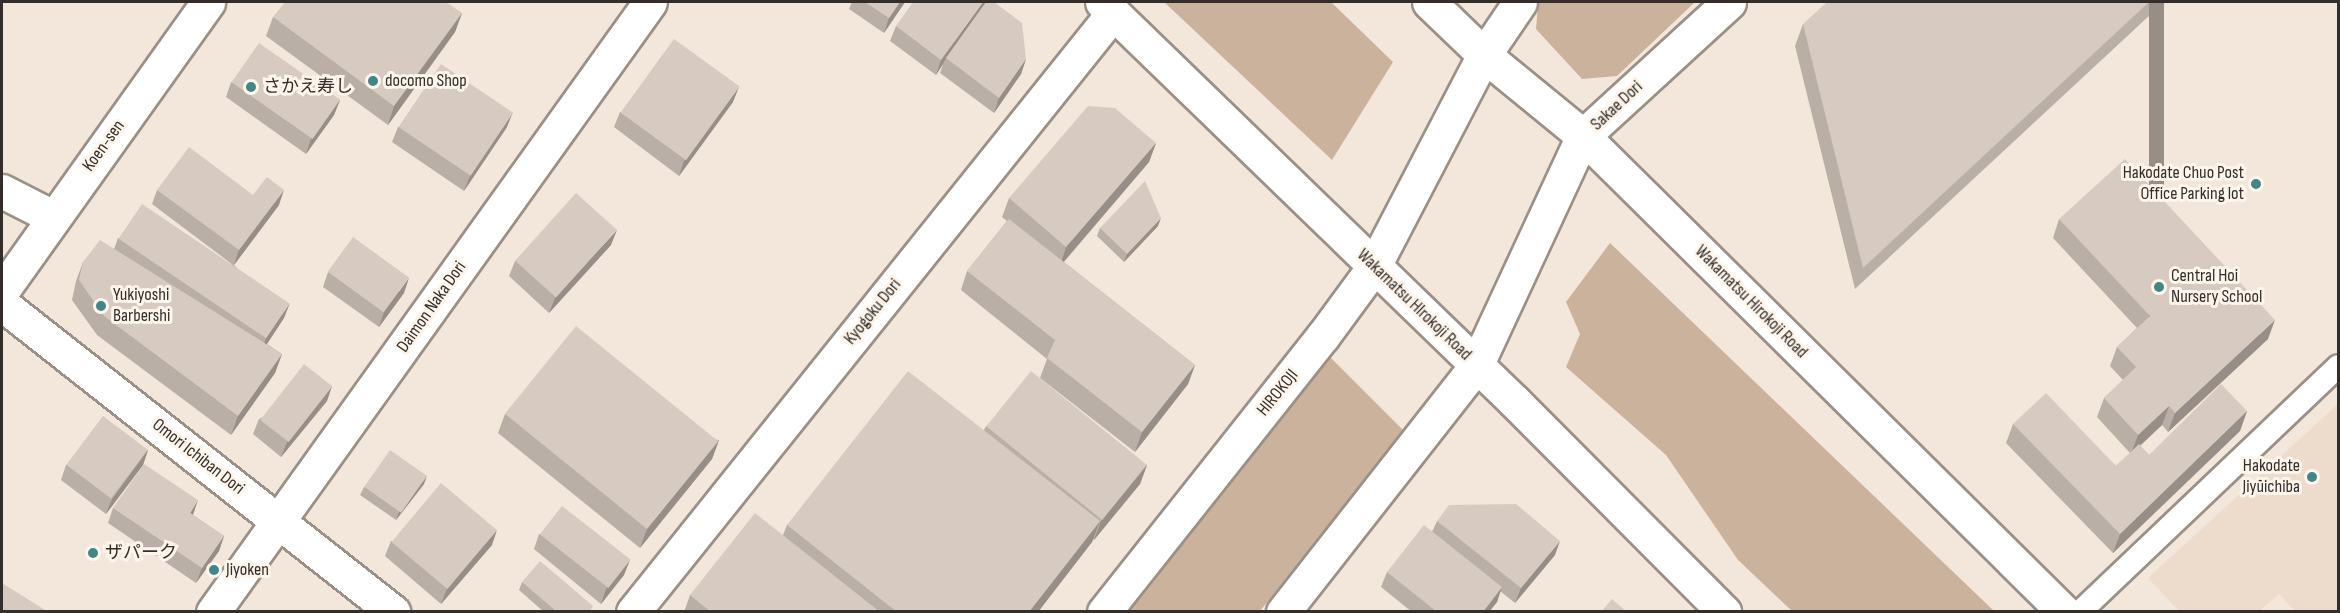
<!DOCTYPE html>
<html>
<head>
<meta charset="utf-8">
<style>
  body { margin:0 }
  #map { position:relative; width:2340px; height:613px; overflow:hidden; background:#f3e7dc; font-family:"Sofia Sans Condensed","Noto Sans JP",sans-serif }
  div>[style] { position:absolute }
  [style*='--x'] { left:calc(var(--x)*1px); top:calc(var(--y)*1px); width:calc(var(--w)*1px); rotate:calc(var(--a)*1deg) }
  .built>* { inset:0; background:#eddbcb }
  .green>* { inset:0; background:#cbb29c }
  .roads { filter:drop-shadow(2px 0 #9b9086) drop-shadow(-2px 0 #9b9086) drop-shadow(0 2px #9b9086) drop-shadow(0 -2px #9b9086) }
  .service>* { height:22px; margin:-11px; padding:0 11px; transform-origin:11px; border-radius:11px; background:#fff }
  .minor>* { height:33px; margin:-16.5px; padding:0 16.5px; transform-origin:16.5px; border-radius:16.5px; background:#fff }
  .tertiary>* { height:33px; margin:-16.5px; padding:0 16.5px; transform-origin:16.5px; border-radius:16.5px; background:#fff }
  .wall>* { inset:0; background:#b9afa6 }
  .shaded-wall>* { inset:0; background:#968e87; transform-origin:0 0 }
  .building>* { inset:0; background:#d7cbc1; transform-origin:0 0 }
  .dots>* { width:16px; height:16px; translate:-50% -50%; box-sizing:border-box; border:3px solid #fef5ec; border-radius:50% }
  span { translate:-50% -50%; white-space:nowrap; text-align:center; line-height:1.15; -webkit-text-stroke:6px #fef5ec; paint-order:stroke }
  .poi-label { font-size:18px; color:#332e2a }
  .left { translate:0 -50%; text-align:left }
  .right { translate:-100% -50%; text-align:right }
  .street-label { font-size:18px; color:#332e2a }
  .frame { position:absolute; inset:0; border:3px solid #332e2a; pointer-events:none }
</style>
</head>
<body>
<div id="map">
  <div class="built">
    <i style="clip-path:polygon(2338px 404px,2338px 611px,2295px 611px,2279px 594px,2259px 611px,2179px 611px,2148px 578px)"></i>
  </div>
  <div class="green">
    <i style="clip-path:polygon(1164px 2px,1331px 2px,1393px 62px,1332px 160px)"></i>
    <i style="clip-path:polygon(1541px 2px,1695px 2px,1617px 76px,1582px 79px,1536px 29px,1538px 5px)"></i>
    <i style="clip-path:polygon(1610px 243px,1994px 611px,1792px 611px,1738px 560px,1666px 455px,1566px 367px,1580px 334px,1566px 302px)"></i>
    <i style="clip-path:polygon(1329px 356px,1404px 431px,1260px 611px,1126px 611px)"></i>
  </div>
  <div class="roads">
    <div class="service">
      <i style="--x:2080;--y:612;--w:356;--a:-43.6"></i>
    </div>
    <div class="minor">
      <i style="--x:2;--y:191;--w:57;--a:27"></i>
      <i style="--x:213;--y:612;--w:750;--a:-54.38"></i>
      <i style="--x:633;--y:612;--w:768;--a:-51.29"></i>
      <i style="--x:1104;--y:612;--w:352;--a:-51.6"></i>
      <i style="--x:1323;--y:336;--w:84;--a:-53.7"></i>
      <i style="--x:1373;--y:268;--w:240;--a:-62.5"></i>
      <i style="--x:1484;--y:55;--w:64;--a:-55.8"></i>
      <i style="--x:1283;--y:612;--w:313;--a:-51.9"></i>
      <i style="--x:1476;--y:366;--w:254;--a:-65.1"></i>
      <i style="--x:1583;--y:136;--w:198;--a:-42.5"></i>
    </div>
    <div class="tertiary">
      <i style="--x:1102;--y:2;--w:574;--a:44.08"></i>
      <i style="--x:1514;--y:401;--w:298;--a:45.1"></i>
      <i style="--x:1429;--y:2;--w:76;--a:43.9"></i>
      <i style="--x:1484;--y:55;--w:128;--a:39.3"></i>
      <i style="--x:1583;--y:136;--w:677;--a:44.7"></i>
      <i style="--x:2;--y:291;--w:355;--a:-54.5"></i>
      <i style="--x:2;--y:304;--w:498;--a:38.2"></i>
    </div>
  </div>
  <div class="wall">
    <i style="clip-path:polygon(852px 2px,905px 2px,884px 33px,849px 9px)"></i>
    <i style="clip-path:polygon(2164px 2px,1855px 289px,1795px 46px,1803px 24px)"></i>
    <i style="clip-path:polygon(462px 13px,455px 32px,388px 125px,266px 36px,273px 17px)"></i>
    <i style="clip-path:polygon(896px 26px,1026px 59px,1021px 74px,994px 113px,940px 73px,943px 64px,936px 75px,890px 41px)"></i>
    <i style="clip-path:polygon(231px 82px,340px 100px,334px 115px,306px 154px,226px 97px)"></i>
    <i style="clip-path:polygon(733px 102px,679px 176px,614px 127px,620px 112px)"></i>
    <i style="clip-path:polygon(398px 127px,507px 127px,464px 191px,392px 142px)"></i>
    <i style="clip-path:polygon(1156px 143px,1149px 162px,1064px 262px,1195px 365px,1188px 384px,1135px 452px,1040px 378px,1047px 359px,961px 290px,967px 271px,1007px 221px,1002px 217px,1009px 198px)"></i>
    <i style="clip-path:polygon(157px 190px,253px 195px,279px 205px,234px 265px,284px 318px,267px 344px,282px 354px,275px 373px,231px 435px,97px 335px,72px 300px,76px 281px,83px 262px,114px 249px,118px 238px,233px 265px,152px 204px)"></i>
    <i style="clip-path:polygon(2059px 219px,2268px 339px,2168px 432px,2162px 425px,2140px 446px,2149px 455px,2247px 411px,2240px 431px,2113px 553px,2006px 443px,2013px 424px,2116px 466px,2130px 453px,2097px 417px,2104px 398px,2123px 380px,2110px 366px,2117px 347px,2137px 328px,2053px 238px)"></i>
    <i style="clip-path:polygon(1158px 226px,1124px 262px,1097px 236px,1100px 228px)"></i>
    <i style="clip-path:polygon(611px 245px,549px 313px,509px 276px,515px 261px)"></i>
    <i style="clip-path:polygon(328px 272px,404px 293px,379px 327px,323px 287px)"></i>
    <i style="clip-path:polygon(332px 386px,327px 401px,281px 457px,253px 434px,259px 419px)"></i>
    <i style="clip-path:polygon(505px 414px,719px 440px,712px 459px,640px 548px,498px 433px)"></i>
    <i style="clip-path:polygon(986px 426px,1147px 465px,1140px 484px,1094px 540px,1094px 539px,1092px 542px,1038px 612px,684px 612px,690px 595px,783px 535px,787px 525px,984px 430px)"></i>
    <i style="clip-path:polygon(148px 450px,143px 465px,106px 514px,61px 480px,66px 465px)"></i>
    <i style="clip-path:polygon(424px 484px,396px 520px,360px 495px,364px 487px)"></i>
    <i style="clip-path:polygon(113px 508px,193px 515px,224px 536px,219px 551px,196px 583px,108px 523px)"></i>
    <i style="clip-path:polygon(1437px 521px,1555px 555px,1515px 603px,1500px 591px,1497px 602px,1489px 612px,1412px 612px,1381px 587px,1387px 572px,1432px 532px)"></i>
    <i style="clip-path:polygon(539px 534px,624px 575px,601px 604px,534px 549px)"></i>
    <i style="clip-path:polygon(391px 541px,492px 545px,441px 604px,385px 556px)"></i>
    <i style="clip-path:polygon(522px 582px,591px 612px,544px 612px,519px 590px)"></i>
  </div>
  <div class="shaded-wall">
    <i style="clip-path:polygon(900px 2px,905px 2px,884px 33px,889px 18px)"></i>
    <i style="clip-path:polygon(983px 2px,987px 2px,946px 58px,943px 64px,936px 75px,941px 60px)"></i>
    <i style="left:2149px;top:2px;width:15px;height:391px"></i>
    <i style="clip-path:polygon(462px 13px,455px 32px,388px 125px,394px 106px)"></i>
    <i style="clip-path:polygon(1026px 59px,1021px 74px,994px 113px,999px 98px)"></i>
    <i style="clip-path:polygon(739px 87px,733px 102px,679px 176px,684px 161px)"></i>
    <i style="clip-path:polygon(340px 100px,334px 115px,306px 154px,311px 139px)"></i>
    <i style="clip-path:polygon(513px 112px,507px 127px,464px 191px,470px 176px)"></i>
    <i style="clip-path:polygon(1156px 143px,1149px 162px,1060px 266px,1066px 247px)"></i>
    <i style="clip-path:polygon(284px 190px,279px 205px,234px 265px,239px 250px)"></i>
    <i style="clip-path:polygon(1161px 218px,1158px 226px,1124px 262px,1127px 254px)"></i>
    <i style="clip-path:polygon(617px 230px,611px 245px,549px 313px,555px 298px)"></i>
    <i style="clip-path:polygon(409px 278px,404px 293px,379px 327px,384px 312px)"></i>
    <i style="clip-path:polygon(290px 303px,284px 318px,261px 353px,266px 338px)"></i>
    <i style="clip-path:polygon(2275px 320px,2268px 339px,2168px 432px,2175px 413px)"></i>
    <i style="clip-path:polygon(282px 354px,275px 373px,231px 435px,238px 416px)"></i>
    <i style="clip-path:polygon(1195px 365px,1188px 384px,1135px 452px,1142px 432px)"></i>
    <i style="clip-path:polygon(332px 386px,327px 401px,281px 457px,287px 442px)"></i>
    <i style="clip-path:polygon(2169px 406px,2162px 425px,2131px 454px,2138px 435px)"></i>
    <i style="clip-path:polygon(2247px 411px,2240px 431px,2113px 553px,2120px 534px)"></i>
    <i style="clip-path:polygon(719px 440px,712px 459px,640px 548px,647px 529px)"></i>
    <i style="clip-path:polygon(148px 450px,143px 465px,106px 514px,112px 499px)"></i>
    <i style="clip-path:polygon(1147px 465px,1140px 484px,1094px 540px,1101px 521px)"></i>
    <i style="clip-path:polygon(427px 476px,424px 484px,396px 520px,399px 512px)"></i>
    <i style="clip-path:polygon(198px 500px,193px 515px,190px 513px)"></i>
    <i style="clip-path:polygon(1100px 521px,1092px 542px,1038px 612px,1029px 612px)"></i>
    <i style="clip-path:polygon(497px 530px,492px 545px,441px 604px,447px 589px)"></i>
    <i style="clip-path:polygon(224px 536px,219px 551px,196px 583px,202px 568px)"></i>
    <i style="clip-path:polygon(1560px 541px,1555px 555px,1515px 603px,1521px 588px)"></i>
    <i style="clip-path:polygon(630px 560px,624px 575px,601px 604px,606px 589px)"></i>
    <i style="clip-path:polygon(1502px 587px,1497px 602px,1489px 612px,1483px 612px)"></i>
  </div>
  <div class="building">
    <i style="clip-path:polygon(285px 2px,446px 2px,462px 13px,394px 106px,273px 17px)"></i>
    <i style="clip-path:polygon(865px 2px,900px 2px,889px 18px)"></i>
    <i style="clip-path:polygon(913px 2px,983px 2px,941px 60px,896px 26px)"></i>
    <i style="clip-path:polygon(986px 2px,994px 2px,1022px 23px,1026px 59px,999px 98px,946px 58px)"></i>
    <i style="clip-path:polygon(1827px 2px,2149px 2px,1863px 268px,1803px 24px)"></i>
    <i style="left:674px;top:39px;width:81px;height:91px;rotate:36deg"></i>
    <i style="left:259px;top:43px;width:99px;height:48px;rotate:35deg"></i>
    <i style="left:441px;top:64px;width:87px;height:76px;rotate:34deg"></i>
    <i style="clip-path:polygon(1088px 106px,1115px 108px,1156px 143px,1066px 247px,1009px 198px)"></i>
    <i style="clip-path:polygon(189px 147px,253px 195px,267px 177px,284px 190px,239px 250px,157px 190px)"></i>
    <i style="clip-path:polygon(2125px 159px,2275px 320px,2175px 413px,2169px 406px,2138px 435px,2104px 398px,2136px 367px,2117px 347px,2150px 316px,2059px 219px)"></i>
    <i style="clip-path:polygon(1145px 181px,1161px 218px,1127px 254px,1100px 228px)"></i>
    <i style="left:576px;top:193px;width:55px;height:91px;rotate:42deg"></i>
    <i style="left:142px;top:204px;width:178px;height:42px;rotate:34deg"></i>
    <i style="clip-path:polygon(1009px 219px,1195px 365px,1142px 432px,1047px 358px,1055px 340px,967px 271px)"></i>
    <i style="left:353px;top:237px;width:69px;height:43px;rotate:36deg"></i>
    <i style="clip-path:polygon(100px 240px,282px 354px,238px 416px,104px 316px,79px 280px,83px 262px)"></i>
    <i style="left:576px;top:326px;width:183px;height:113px;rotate:39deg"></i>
    <i style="left:304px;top:364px;width:36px;height:71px;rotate:38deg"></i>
    <i style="clip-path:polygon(908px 371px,1100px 521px,1029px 612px,897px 612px,787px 525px)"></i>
    <i style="left:1031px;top:371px;width:149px;height:71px;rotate:39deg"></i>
    <i style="clip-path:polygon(2221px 384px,2247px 411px,2120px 534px,2013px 424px,2046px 393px,2116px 466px,2139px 444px,2149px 455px)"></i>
    <i style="left:103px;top:416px;width:56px;height:61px;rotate:37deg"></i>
    <i style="left:390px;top:450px;width:45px;height:45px;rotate:35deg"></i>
    <i style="clip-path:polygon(144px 464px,198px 500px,190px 513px,224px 536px,202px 568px,113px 508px)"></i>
    <i style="left:441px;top:483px;width:73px;height:77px;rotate:40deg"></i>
    <i style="clip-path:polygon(1516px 504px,1560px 541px,1521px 588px,1437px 521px,1449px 505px)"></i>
    <i style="left:562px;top:506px;width:87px;height:36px;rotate:38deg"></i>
    <i style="clip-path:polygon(755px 513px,880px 612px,711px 612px,690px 595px)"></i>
    <i style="clip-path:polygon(1424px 525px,1502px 587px,1483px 612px,1437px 612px,1387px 572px)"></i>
    <i style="clip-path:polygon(540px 561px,593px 606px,590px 612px,557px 612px,522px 582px)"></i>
    <i style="clip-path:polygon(2px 583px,45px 610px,44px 612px,2px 612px)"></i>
    <i style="clip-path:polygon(1612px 599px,1627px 612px,1601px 612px)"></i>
  </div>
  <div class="dots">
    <i style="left:373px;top:81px;background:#408888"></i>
    <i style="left:251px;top:87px;background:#408888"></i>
    <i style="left:2256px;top:184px;background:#408888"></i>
    <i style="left:2159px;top:287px;background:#408888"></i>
    <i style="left:101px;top:306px;background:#408888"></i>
    <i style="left:2312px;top:477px;background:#408888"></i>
    <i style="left:93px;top:553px;background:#408888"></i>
    <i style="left:214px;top:570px;background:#408888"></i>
  </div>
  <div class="poi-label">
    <span class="left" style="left:385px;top:81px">docomo Shop</span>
    <span class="left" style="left:263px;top:87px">さかえ寿し</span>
    <span class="right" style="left:2244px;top:184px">Hakodate Chuo Post<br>Office Parking lot</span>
    <span class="left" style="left:2171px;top:287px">Central Hoi<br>Nursery School</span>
    <span class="left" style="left:113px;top:306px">Yukiyoshi<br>Barbershi</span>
    <span class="right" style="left:2300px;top:477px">Hakodate<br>Jiyūichiba</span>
    <span class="left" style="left:105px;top:553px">ザパーク</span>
    <span class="left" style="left:226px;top:570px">Jiyoken</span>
  </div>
  <div class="street-label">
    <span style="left:1617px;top:106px;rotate:-43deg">Sakae Dori</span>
    <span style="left:104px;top:146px;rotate:-54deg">Koen-sen</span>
    <span style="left:1751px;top:302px;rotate:45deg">Wakamatsu Hirokoji Road</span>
    <span style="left:1414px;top:305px;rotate:44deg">Wakamatsu HIrokoji Road</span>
    <span style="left:432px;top:307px;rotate:-55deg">Daimon Naka Dori</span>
    <span style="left:873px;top:312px;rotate:-51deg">Kyogoku Dori</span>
    <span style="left:1278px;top:393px;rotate:-51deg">HIROKOJI</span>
    <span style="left:198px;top:457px;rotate:38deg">Omori Ichiban Dori</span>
  </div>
  <div class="frame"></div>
</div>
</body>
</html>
